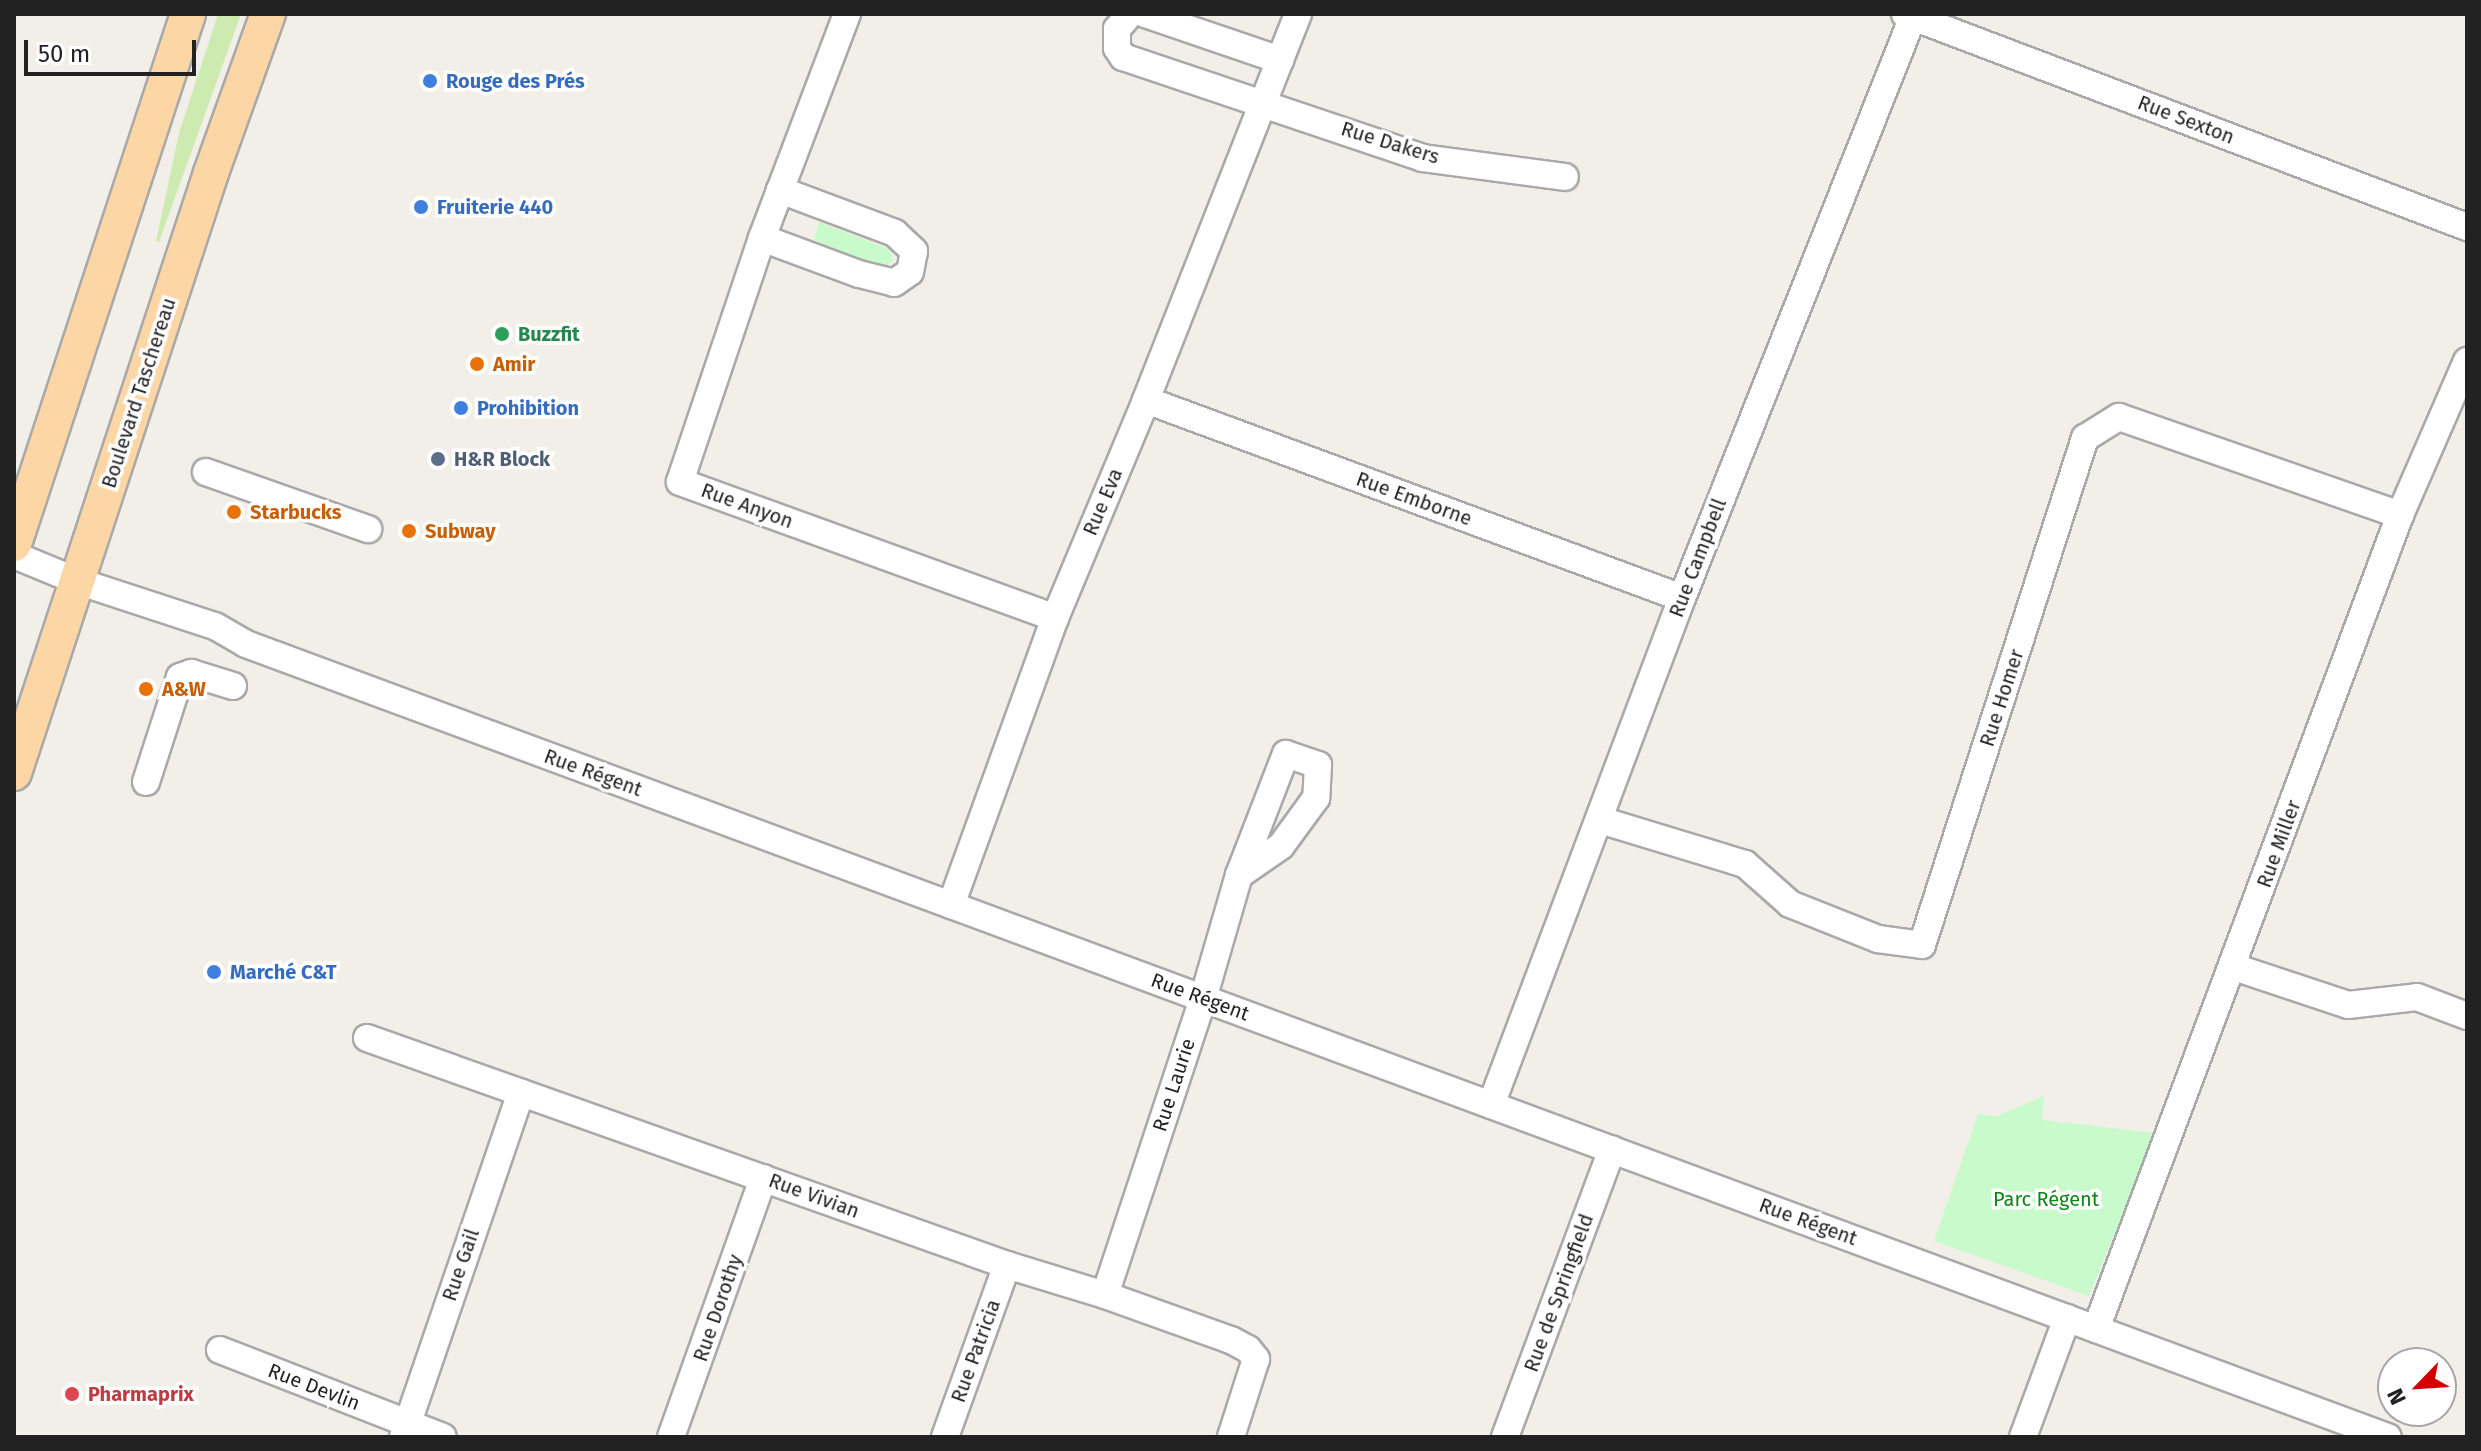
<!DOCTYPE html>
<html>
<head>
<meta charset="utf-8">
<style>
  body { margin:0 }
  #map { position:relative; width:2481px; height:1451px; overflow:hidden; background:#f2efe9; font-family:"Fira Sans",sans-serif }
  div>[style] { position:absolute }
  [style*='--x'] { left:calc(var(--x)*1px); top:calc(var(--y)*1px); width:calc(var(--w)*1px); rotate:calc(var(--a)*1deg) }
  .grass>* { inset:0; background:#cdebb0 }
  .park>* { inset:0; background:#c8facc }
  .roads { filter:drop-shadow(2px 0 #a9a9a9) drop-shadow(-2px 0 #a9a9a9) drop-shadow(0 2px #a9a9a9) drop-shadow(0 -2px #a9a9a9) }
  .minor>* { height:26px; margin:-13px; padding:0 13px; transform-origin:13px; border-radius:13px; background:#fff }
  .major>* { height:34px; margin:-17px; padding:0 17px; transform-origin:17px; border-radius:17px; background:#fcd6a4 }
  .dots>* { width:22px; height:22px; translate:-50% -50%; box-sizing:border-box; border:4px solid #fff; border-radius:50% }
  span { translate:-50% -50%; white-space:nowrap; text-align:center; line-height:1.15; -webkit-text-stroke:7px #fff; paint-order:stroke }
  .shop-label { font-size:20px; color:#366cbe; font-weight:700 }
  .left { translate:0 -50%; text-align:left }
  .street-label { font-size:20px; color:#222 }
  .leisure-label { font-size:20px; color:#27864d; font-weight:700 }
  .food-label { font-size:20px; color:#c56008; font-weight:700 }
  .service-label { font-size:20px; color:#4e5e75; font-weight:700 }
  .park-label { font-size:20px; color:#0c8416 }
  .health-label { font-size:20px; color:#be3a42; font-weight:700 }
  .frame { position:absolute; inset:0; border:16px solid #222; pointer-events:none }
  .north { position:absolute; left:2377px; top:1347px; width:80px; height:80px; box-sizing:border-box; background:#fff; border:2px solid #a7a7a7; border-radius:50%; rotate:245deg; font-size:22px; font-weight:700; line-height:32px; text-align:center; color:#222 }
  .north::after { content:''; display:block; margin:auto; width:28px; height:36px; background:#d40000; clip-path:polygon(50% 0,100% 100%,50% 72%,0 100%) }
  .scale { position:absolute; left:24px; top:40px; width:172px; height:36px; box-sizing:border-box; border:4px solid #222; border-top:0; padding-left:10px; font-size:24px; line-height:28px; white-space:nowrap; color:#222; -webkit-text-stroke:6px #fff; paint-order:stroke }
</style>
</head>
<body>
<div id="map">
  <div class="grass">
    <i style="clip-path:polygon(218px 14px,241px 14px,159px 242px,156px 241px,179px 133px)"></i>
  </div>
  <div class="park">
    <i style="clip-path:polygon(819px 222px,891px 250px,893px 262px,879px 269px,814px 240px)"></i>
    <i style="clip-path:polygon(2044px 1096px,2042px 1120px,2156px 1133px,2089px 1296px,1934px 1241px,1978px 1114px,1997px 1116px)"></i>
  </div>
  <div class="roads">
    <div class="minor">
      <i style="--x:847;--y:14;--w:240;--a:110.8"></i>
      <i style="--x:762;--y:238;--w:257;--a:108.6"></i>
      <i style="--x:680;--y:482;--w:399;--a:19.9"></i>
      <i style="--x:1130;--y:14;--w:20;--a:131"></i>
      <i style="--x:1117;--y:29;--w:19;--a:90"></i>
      <i style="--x:1117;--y:48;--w:11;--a:56"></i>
      <i style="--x:1123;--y:57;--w:317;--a:18.6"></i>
      <i style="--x:1423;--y:158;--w:143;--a:7.6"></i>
      <i style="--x:1145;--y:14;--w:143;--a:18.8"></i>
      <i style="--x:1905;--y:14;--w:601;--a:20.76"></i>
      <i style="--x:762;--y:238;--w:103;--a:20.4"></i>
      <i style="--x:859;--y:274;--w:36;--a:14"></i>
      <i style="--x:894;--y:283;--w:19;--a:-35"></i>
      <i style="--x:910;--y:272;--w:21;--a:-79"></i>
      <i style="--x:914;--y:251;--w:26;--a:-137"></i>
      <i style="--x:895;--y:233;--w:123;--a:-159.5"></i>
      <i style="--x:1146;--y:400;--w:571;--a:20.27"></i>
      <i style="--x:206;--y:472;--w:172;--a:19.4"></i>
      <i style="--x:14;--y:555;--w:68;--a:22.4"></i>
      <i style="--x:77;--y:581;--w:145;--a:18.1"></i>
      <i style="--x:215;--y:626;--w:36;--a:30"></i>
      <i style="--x:246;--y:644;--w:2284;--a:20.32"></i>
      <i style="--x:146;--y:782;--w:110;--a:-72.1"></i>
      <i style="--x:180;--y:677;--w:12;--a:-20"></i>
      <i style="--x:191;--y:673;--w:44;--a:17.2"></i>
      <i style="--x:1600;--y:820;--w:152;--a:16.9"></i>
      <i style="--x:1745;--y:864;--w:60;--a:41.6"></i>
      <i style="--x:1790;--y:904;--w:95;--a:21.7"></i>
      <i style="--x:1878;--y:939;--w:44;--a:7.8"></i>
      <i style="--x:1922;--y:945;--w:533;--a:-72.18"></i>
      <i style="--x:2085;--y:438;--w:40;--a:-32"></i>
      <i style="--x:2119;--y:417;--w:298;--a:19.2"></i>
      <i style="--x:951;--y:905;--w:305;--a:-70.1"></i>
      <i style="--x:1055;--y:618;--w:236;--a:-67.3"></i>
      <i style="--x:1146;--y:400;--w:415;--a:-68.5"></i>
      <i style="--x:2234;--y:967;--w:120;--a:18.4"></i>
      <i style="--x:2348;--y:1005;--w:69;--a:-6.6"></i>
      <i style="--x:2417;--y:997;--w:53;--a:20.8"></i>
      <i style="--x:367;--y:1038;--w:679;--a:19.53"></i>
      <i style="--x:1007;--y:1265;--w:102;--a:17"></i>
      <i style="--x:1105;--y:1295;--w:134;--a:19.7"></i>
      <i style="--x:1231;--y:1340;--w:19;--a:28"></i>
      <i style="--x:1248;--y:1349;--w:13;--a:51"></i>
      <i style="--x:1256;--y:1359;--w:82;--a:107.8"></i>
      <i style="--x:1491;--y:1105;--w:542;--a:-69.36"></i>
      <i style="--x:1682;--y:598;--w:628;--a:-68.33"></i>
      <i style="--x:1105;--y:1295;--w:312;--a:-71.7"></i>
      <i style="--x:1203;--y:999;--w:129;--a:-73.8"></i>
      <i style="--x:1239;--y:875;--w:130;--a:-68.8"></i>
      <i style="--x:1286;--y:754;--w:34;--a:19"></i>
      <i style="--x:1318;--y:765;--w:33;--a:93"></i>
      <i style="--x:1316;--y:798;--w:59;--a:126.1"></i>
      <i style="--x:1281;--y:846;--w:51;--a:145.4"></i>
      <i style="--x:2096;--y:1329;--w:869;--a:-69.52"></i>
      <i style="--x:2400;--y:515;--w:168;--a:-66.5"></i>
      <i style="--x:220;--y:1350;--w:239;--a:21.3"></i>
      <i style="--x:403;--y:1437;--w:364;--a:-71.1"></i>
      <i style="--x:671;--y:1437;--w:275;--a:-70.4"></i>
      <i style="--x:945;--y:1437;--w:183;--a:-70.2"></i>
      <i style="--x:1505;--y:1437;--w:307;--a:-69.6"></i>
      <i style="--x:2023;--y:1437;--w:127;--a:-69.7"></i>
    </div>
    <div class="major">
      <i style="--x:14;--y:544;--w:558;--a:-71.82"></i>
      <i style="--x:14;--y:773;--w:632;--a:-71.82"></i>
      <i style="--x:211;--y:173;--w:169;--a:-70.3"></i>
    </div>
  </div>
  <div class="dots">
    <i style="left:430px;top:81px;background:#3f7fe0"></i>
    <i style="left:421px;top:207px;background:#3f7fe0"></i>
    <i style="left:502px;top:334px;background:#2e9e5b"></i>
    <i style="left:477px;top:364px;background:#e8710a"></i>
    <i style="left:461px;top:408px;background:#3f7fe0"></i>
    <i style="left:438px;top:459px;background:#5c6f8a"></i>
    <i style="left:234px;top:512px;background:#e8710a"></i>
    <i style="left:409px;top:531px;background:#e8710a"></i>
    <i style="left:146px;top:689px;background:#e8710a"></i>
    <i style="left:214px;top:972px;background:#3f7fe0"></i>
    <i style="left:72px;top:1394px;background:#e0444e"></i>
  </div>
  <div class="shop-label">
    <span class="left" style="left:446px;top:81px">Rouge des Prés</span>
    <span class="left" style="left:437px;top:207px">Fruiterie 440</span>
    <span class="left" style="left:477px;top:408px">Prohibition</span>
    <span class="left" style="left:230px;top:972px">Marché C&amp;T</span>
  </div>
  <div class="street-label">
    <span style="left:2186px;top:120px;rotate:21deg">Rue Sexton</span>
    <span style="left:1390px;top:143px;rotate:17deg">Rue Dakers</span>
    <span style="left:139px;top:393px;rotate:-72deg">Boulevard Taschereau</span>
    <span style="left:1414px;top:499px;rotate:20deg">Rue Emborne</span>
    <span style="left:1103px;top:502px;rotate:-67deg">Rue Eva</span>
    <span style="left:747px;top:506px;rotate:20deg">Rue Anyon</span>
    <span style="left:1698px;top:558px;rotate:-69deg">Rue Campbell</span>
    <span style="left:2002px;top:698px;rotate:-72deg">Rue Homer</span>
    <span style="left:593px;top:773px;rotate:20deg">Rue Régent</span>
    <span style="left:2279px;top:844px;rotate:-70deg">Rue Miller</span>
    <span style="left:1200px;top:997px;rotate:20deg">Rue Régent</span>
    <span style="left:1174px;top:1085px;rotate:-72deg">Rue Laurie</span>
    <span style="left:814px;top:1196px;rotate:20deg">Rue Vivian</span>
    <span style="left:1808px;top:1222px;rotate:20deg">Rue Régent</span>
    <span style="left:461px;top:1265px;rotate:-71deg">Rue Gail</span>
    <span style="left:1559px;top:1293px;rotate:-70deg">Rue de Springfield</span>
    <span style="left:718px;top:1308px;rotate:-71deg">Rue Dorothy</span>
    <span style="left:976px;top:1351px;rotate:-70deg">Rue Patricia</span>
    <span style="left:314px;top:1387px;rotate:21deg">Rue Devlin</span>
  </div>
  <div class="leisure-label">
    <span class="left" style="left:518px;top:334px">Buzzfit</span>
  </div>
  <div class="food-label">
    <span class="left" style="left:493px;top:364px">Amir</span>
    <span class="left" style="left:250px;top:512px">Starbucks</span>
    <span class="left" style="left:425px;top:531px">Subway</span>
    <span class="left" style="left:162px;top:689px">A&amp;W</span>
  </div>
  <div class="service-label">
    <span class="left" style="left:454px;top:459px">H&amp;R Block</span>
  </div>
  <div class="park-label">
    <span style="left:2046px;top:1199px">Parc Régent</span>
  </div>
  <div class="health-label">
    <span class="left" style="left:88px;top:1394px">Pharmaprix</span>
  </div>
  <div class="frame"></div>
  <div class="north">N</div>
  <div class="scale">50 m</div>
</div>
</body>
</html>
